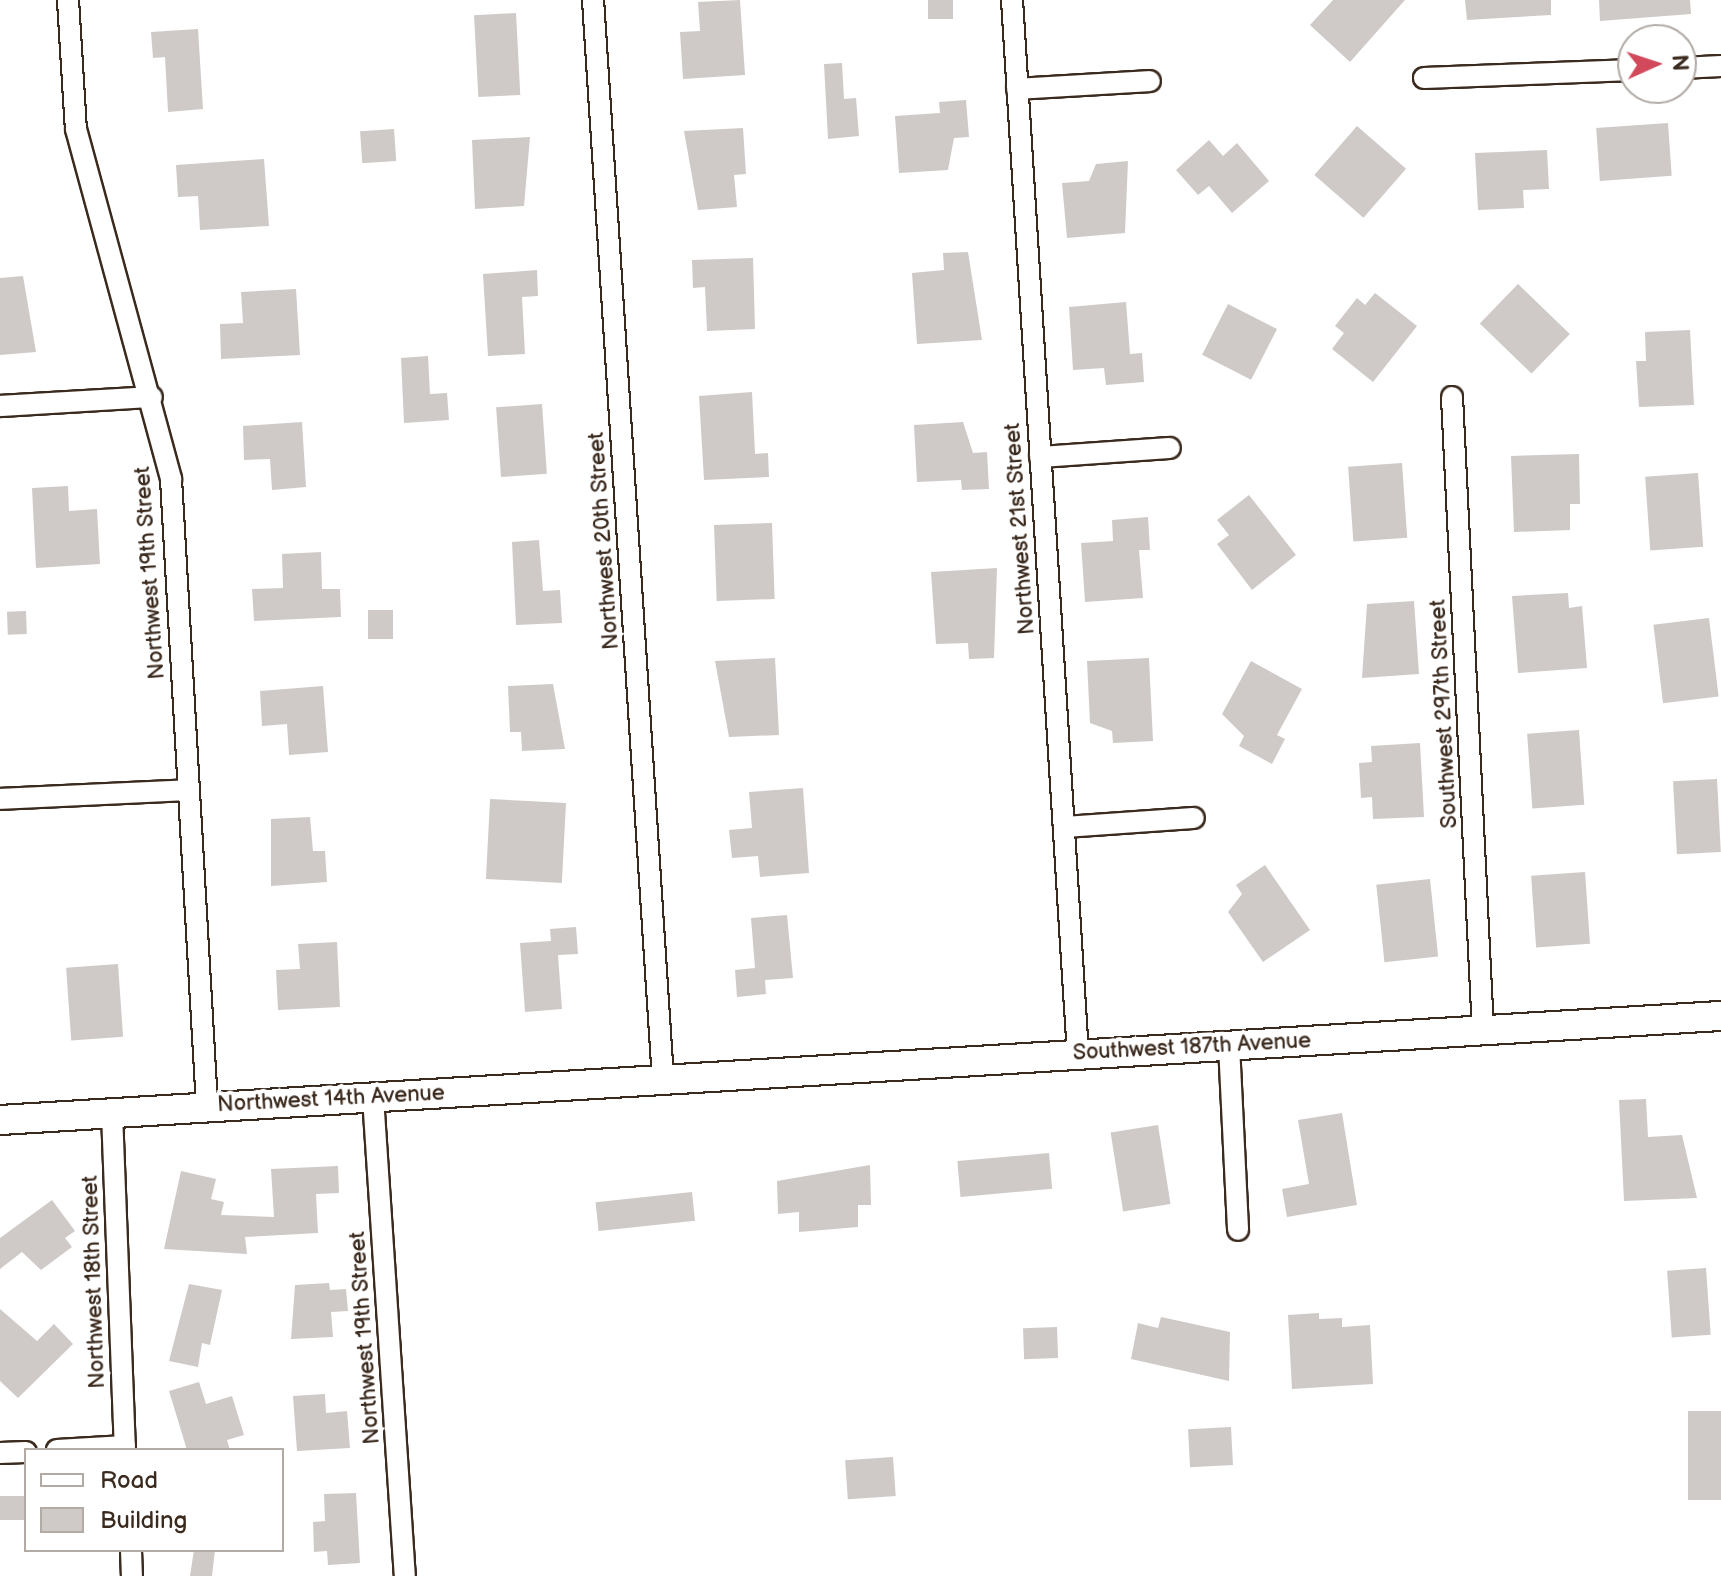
<!DOCTYPE html>
<html>
<head>
<meta charset="utf-8">
<style>
  body { margin:0 }
  #map { position:relative; width:1721px; height:1576px; overflow:hidden; background:#fff; font-family:"Balsamiq Sans",sans-serif }
  div>[style] { position:absolute }
  [style*='--x'] { left:calc(var(--x)*1px); top:calc(var(--y)*1px); width:calc(var(--w)*1px); rotate:calc(var(--a)*1deg) }
  .building>* { inset:0; background:#cfcac7; transform-origin:0 0 }
  .roads { filter:drop-shadow(2px 0 #3b2a1e) drop-shadow(-2px 0 #3b2a1e) drop-shadow(0 2px #3b2a1e) drop-shadow(0 -2px #3b2a1e) }
  .street>* { height:20px; margin:-10px; padding:0 10px; transform-origin:10px; border-radius:10px; background:#fff }
  .secondary>* { height:28px; margin:-14px; padding:0 14px; transform-origin:14px; border-radius:14px; background:#fff }
  span { translate:-50% -50%; white-space:nowrap; text-align:center; line-height:1.15; -webkit-text-stroke:8px #fff; paint-order:stroke }
  .street-label { font-size:22px; color:#3b2a1e }
  .legend { position:absolute; left:24px; top:1448px; width:260px; height:104px; box-sizing:border-box; background:#fff; border:2px solid #b1aaa5; margin:0; padding:10px 14px; list-style:none; font-size:24px; color:#3b2a1e }
  .legend li { display:flex; align-items:center; gap:16px; height:40px }
  .legend b { width:40px; border:2px solid #b1aaa5 }
  .north { position:absolute; left:1617px; top:24px; width:80px; height:80px; box-sizing:border-box; background:#fff; border:2px solid #b1aaa5; border-radius:50%; rotate:87deg; font-size:22px; font-weight:700; line-height:32px; text-align:center; color:#3b2a1e }
  .north::after { content:''; display:block; margin:auto; width:28px; height:36px; background:#d1495b; clip-path:polygon(50% 0,100% 100%,50% 72%,0 100%) }
</style>
</head>
<body>
<div id="map">
  <div class="building">
    <i style="clip-path:polygon(740px 0,745px 75px,683px 79px,680px 32px,700px 31px,698px 2px)"></i>
    <i style="left:928px;top:0;width:25px;height:19px"></i>
    <i style="clip-path:polygon(1333px 0,1405px 0,1350px 62px,1310px 25px)"></i>
    <i style="clip-path:polygon(1465px 0,1551px 0,1551px 15px,1467px 20px)"></i>
    <i style="clip-path:polygon(1599px 0,1690px 0,1691px 14px,1600px 21px)"></i>
    <i style="left:516px;top:13px;width:82px;height:42px;rotate:87deg"></i>
    <i style="clip-path:polygon(198px 29px,203px 109px,168px 112px,165px 57px,153px 58px,151px 32px)"></i>
    <i style="clip-path:polygon(842px 63px,844px 99px,856px 98px,859px 136px,828px 139px,824px 64px)"></i>
    <i style="clip-path:polygon(966px 100px,969px 137px,954px 138px,948px 170px,899px 173px,895px 116px,940px 113px,939px 102px)"></i>
    <i style="left:1668px;top:123px;width:53px;height:72px;rotate:86deg"></i>
    <i style="left:1357px;top:126px;width:65px;height:65px;rotate:41deg"></i>
    <i style="clip-path:polygon(743px 128px,746px 174px,734px 175px,737px 207px,698px 210px,684px 131px)"></i>
    <i style="left:394px;top:129px;width:32px;height:34px;rotate:86deg"></i>
    <i style="clip-path:polygon(530px 137px,524px 206px,475px 209px,472px 140px)"></i>
    <i style="clip-path:polygon(1209px 140px,1223px 156px,1237px 143px,1269px 181px,1232px 213px,1209px 186px,1198px 195px,1176px 170px)"></i>
    <i style="clip-path:polygon(1547px 150px,1549px 189px,1523px 190px,1524px 208px,1478px 210px,1475px 153px)"></i>
    <i style="clip-path:polygon(264px 159px,269px 226px,200px 230px,198px 196px,178px 197px,176px 165px)"></i>
    <i style="clip-path:polygon(1128px 161px,1125px 233px,1067px 238px,1062px 183px,1089px 181px,1096px 164px)"></i>
    <i style="clip-path:polygon(968px 252px,982px 340px,917px 344px,912px 273px,944px 270px,943px 253px)"></i>
    <i style="clip-path:polygon(753px 258px,755px 329px,707px 331px,705px 287px,693px 288px,692px 260px)"></i>
    <i style="clip-path:polygon(537px 270px,538px 296px,522px 297px,525px 354px,488px 356px,483px 274px)"></i>
    <i style="clip-path:polygon(23px 276px,36px 352px,0 355px,0 278px)"></i>
    <i style="left:1518px;top:284px;width:72px;height:55px;rotate:44deg"></i>
    <i style="clip-path:polygon(296px 289px,300px 355px,221px 359px,220px 324px,243px 323px,241px 292px)"></i>
    <i style="clip-path:polygon(1375px 293px,1417px 326px,1373px 382px,1332px 349px,1344px 333px,1335px 326px,1357px 298px,1365px 305px)"></i>
    <i style="clip-path:polygon(1126px 302px,1130px 354px,1142px 353px,1144px 382px,1106px 385px,1104px 368px,1073px 370px,1069px 307px)"></i>
    <i style="left:1228px;top:304px;width:55px;height:57px;rotate:27deg"></i>
    <i style="clip-path:polygon(1690px 330px,1694px 405px,1639px 407px,1636px 361px,1646px 361px,1645px 332px)"></i>
    <i style="clip-path:polygon(428px 356px,430px 394px,447px 393px,449px 420px,404px 423px,401px 358px)"></i>
    <i style="clip-path:polygon(752px 392px,755px 454px,768px 453px,769px 477px,704px 480px,699px 396px)"></i>
    <i style="left:542px;top:404px;width:70px;height:46px;rotate:86deg"></i>
    <i style="clip-path:polygon(302px 422px,306px 487px,272px 490px,270px 459px,244px 460px,243px 426px)"></i>
    <i style="clip-path:polygon(963px 422px,973px 453px,987px 452px,989px 489px,962px 490px,961px 480px,917px 482px,914px 425px)"></i>
    <i style="clip-path:polygon(1579px 454px,1580px 504px,1570px 504px,1570px 530px,1514px 532px,1511px 456px)"></i>
    <i style="left:1402px;top:463px;width:75px;height:54px;rotate:86deg"></i>
    <i style="left:1698px;top:473px;width:74px;height:53px;rotate:86deg"></i>
    <i style="clip-path:polygon(68px 486px,69px 511px,97px 509px,100px 564px,36px 568px,32px 488px)"></i>
    <i style="clip-path:polygon(1249px 495px,1296px 555px,1252px 590px,1217px 544px,1229px 535px,1217px 520px)"></i>
    <i style="clip-path:polygon(1148px 517px,1150px 550px,1139px 550px,1143px 598px,1085px 602px,1081px 543px,1113px 541px,1112px 520px)"></i>
    <i style="left:772px;top:523px;width:76px;height:58px;rotate:88deg"></i>
    <i style="clip-path:polygon(539px 540px,543px 591px,560px 590px,562px 623px,516px 625px,512px 542px)"></i>
    <i style="clip-path:polygon(321px 552px,322px 589px,340px 589px,341px 617px,254px 621px,252px 589px,283px 588px,282px 554px)"></i>
    <i style="clip-path:polygon(997px 568px,994px 658px,969px 659px,968px 643px,936px 644px,931px 572px)"></i>
    <i style="clip-path:polygon(1568px 593px,1569px 608px,1582px 606px,1587px 668px,1518px 673px,1512px 596px)"></i>
    <i style="clip-path:polygon(1414px 601px,1419px 674px,1362px 678px,1367px 604px)"></i>
    <i style="left:393px;top:610px;width:29px;height:25px;rotate:90deg"></i>
    <i style="left:26px;top:611px;width:23px;height:19px;rotate:88deg"></i>
    <i style="left:1709px;top:618px;width:79px;height:56px;rotate:83deg"></i>
    <i style="clip-path:polygon(775px 658px,779px 735px,729px 737px,715px 661px)"></i>
    <i style="clip-path:polygon(1149px 658px,1153px 741px,1113px 743px,1112px 731px,1090px 723px,1087px 661px)"></i>
    <i style="clip-path:polygon(1251px 661px,1302px 689px,1277px 735px,1285px 739px,1272px 764px,1239px 746px,1244px 736px,1222px 714px)"></i>
    <i style="clip-path:polygon(553px 684px,565px 749px,522px 751px,521px 732px,510px 732px,508px 686px)"></i>
    <i style="clip-path:polygon(323px 686px,328px 752px,289px 755px,287px 724px,262px 726px,260px 691px)"></i>
    <i style="left:1579px;top:730px;width:75px;height:52px;rotate:86deg"></i>
    <i style="clip-path:polygon(1420px 743px,1424px 817px,1373px 819px,1372px 797px,1361px 798px,1359px 763px,1372px 762px,1371px 746px)"></i>
    <i style="left:1717px;top:779px;width:73px;height:44px;rotate:87deg"></i>
    <i style="clip-path:polygon(803px 788px,809px 873px,760px 877px,758px 856px,732px 858px,729px 830px,752px 828px,749px 792px)"></i>
    <i style="left:566px;top:803px;width:80px;height:76px;rotate:93deg"></i>
    <i style="clip-path:polygon(310px 817px,313px 851px,325px 851px,327px 882px,271px 886px,271px 819px)"></i>
    <i style="clip-path:polygon(1265px 865px,1310px 930px,1263px 962px,1228px 912px,1242px 894px,1236px 885px)"></i>
    <i style="left:1585px;top:872px;width:72px;height:54px;rotate:86deg"></i>
    <i style="left:1430px;top:879px;width:78px;height:54px;rotate:84deg"></i>
    <i style="clip-path:polygon(787px 915px,793px 978px,765px 980px,766px 994px,737px 997px,735px 970px,755px 968px,751px 918px)"></i>
    <i style="clip-path:polygon(576px 927px,578px 954px,558px 955px,562px 1009px,525px 1012px,520px 943px,551px 941px,550px 929px)"></i>
    <i style="clip-path:polygon(337px 942px,340px 1007px,278px 1010px,276px 970px,300px 969px,298px 944px)"></i>
    <i style="left:118px;top:964px;width:73px;height:52px;rotate:86deg"></i>
    <i style="clip-path:polygon(1646px 1099px,1648px 1137px,1682px 1135px,1697px 1198px,1624px 1201px,1619px 1100px)"></i>
    <i style="clip-path:polygon(1342px 1113px,1357px 1205px,1287px 1217px,1282px 1189px,1309px 1184px,1298px 1120px)"></i>
    <i style="left:1158px;top:1125px;width:80px;height:48px;rotate:81deg"></i>
    <i style="left:1049px;top:1153px;width:36px;height:92px;rotate:85deg"></i>
    <i style="clip-path:polygon(870px 1165px,871px 1205px,858px 1205px,858px 1227px,799px 1232px,799px 1212px,778px 1214px,777px 1181px)"></i>
    <i style="clip-path:polygon(338px 1166px,339px 1193px,316px 1194px,318px 1233px,245px 1237px,247px 1254px,164px 1249px,181px 1171px,216px 1179px,211px 1199px,224px 1202px,221px 1215px,274px 1217px,271px 1169px)"></i>
    <i style="left:692px;top:1192px;width:29px;height:97px;rotate:84deg"></i>
    <i style="clip-path:polygon(52px 1200px,75px 1231px,65px 1238px,72px 1247px,41px 1270px,22px 1252px,0 1269px,0 1238px)"></i>
    <i style="left:1706px;top:1268px;width:67px;height:39px;rotate:86deg"></i>
    <i style="clip-path:polygon(329px 1283px,330px 1290px,346px 1289px,348px 1311px,331px 1312px,333px 1337px,291px 1339px,295px 1285px)"></i>
    <i style="clip-path:polygon(189px 1284px,222px 1290px,210px 1345px,202px 1343px,198px 1367px,169px 1361px)"></i>
    <i style="clip-path:polygon(0 1309px,37px 1341px,54px 1324px,73px 1344px,18px 1398px,0 1381px)"></i>
    <i style="clip-path:polygon(1319px 1313px,1319px 1319px,1342px 1318px,1342px 1327px,1370px 1325px,1373px 1384px,1292px 1389px,1288px 1315px)"></i>
    <i style="clip-path:polygon(1161px 1317px,1230px 1332px,1229px 1381px,1131px 1359px,1138px 1323px,1158px 1328px)"></i>
    <i style="left:1057px;top:1327px;width:31px;height:34px;rotate:88deg"></i>
    <i style="clip-path:polygon(199px 1382px,206px 1404px,232px 1396px,244px 1435px,227px 1440px,230px 1450px,187px 1450px,169px 1391px)"></i>
    <i style="clip-path:polygon(325px 1394px,326px 1413px,347px 1411px,350px 1448px,297px 1451px,293px 1396px)"></i>
    <i style="left:1721px;top:1411px;width:89px;height:33px;rotate:90deg"></i>
    <i style="left:1231px;top:1427px;width:38px;height:43px;rotate:87deg"></i>
    <i style="left:893px;top:1457px;width:39px;height:48px;rotate:86deg"></i>
    <i style="clip-path:polygon(356px 1493px,360px 1563px,328px 1565px,327px 1551px,314px 1552px,313px 1522px,325px 1521px,324px 1494px)"></i>
    <i style="left:26px;top:1496px;width:24px;height:26px;rotate:90deg"></i>
    <i style="clip-path:polygon(194px 1550px,215px 1550px,212px 1576px,190px 1576px)"></i>
  </div>
  <div class="roads">
    <div class="street">
      <i style="--x:68;--y:0;--w:129;--a:86.5"></i>
      <i style="--x:76;--y:129;--w:363;--a:74.8"></i>
      <i style="--x:171;--y:479;--w:628;--a:86.71"></i>
      <i style="--x:593;--y:0;--w:1081;--a:86.29"></i>
      <i style="--x:1012;--y:0;--w:1056;--a:86.42"></i>
      <i style="--x:1681;--y:68;--w:40;--a:-2.9"></i>
      <i style="--x:1424;--y:78;--w:209;--a:-2.2"></i>
      <i style="--x:1017;--y:89;--w:133;--a:-3.4"></i>
      <i style="--x:1452;--y:397;--w:634;--a:87.2"></i>
      <i style="--x:0;--y:406;--w:152;--a:-3.4"></i>
      <i style="--x:1040;--y:457;--w:130;--a:-4"></i>
      <i style="--x:0;--y:799;--w:189;--a:-2.7"></i>
      <i style="--x:1064;--y:827;--w:130;--a:-4"></i>
      <i style="--x:1229;--y:1045;--w:185;--a:87.2"></i>
      <i style="--x:373;--y:1097;--w:480;--a:86.2"></i>
      <i style="--x:112;--y:1113;--w:337;--a:87.8"></i>
      <i style="--x:57;--y:1450;--w:68;--a:-3.4"></i>
      <i style="--x:0;--y:1453;--w:26;--a:-2"></i>
      <i style="--x:131;--y:1550;--w:26;--a:88"></i>
    </div>
    <div class="secondary">
      <i style="--x:0;--y:1120;--w:1724;--a:-3.46"></i>
    </div>
  </div>
  <div class="street-label">
    <span style="left:1020px;top:529px;rotate:-94deg">Northwest 21st Street</span>
    <span style="left:604px;top:541px;rotate:-94deg">Northwest 20th Street</span>
    <span style="left:150px;top:573px;rotate:-94deg">Northwest 19th Street</span>
    <span style="left:1444px;top:714px;rotate:-93deg">Southwest 297th Street</span>
    <span style="left:1192px;top:1047px;rotate:-3deg">Southwest 187th Avenue</span>
    <span style="left:331px;top:1099px;rotate:-3deg">Northwest 14th Avenue</span>
    <span style="left:94px;top:1282px;rotate:-92deg">Northwest 18th Street</span>
    <span style="left:365px;top:1338px;rotate:-94deg">Northwest 19th Street</span>
  </div>
  <ul class="legend">
  <li><b style="height:10px;background:#fff"></b>Road</li>
  <li><b style="height:22px;background:#cfcac7"></b>Building</li>
  </ul>
  <div class="north">N</div>
</div>
</body>
</html>
